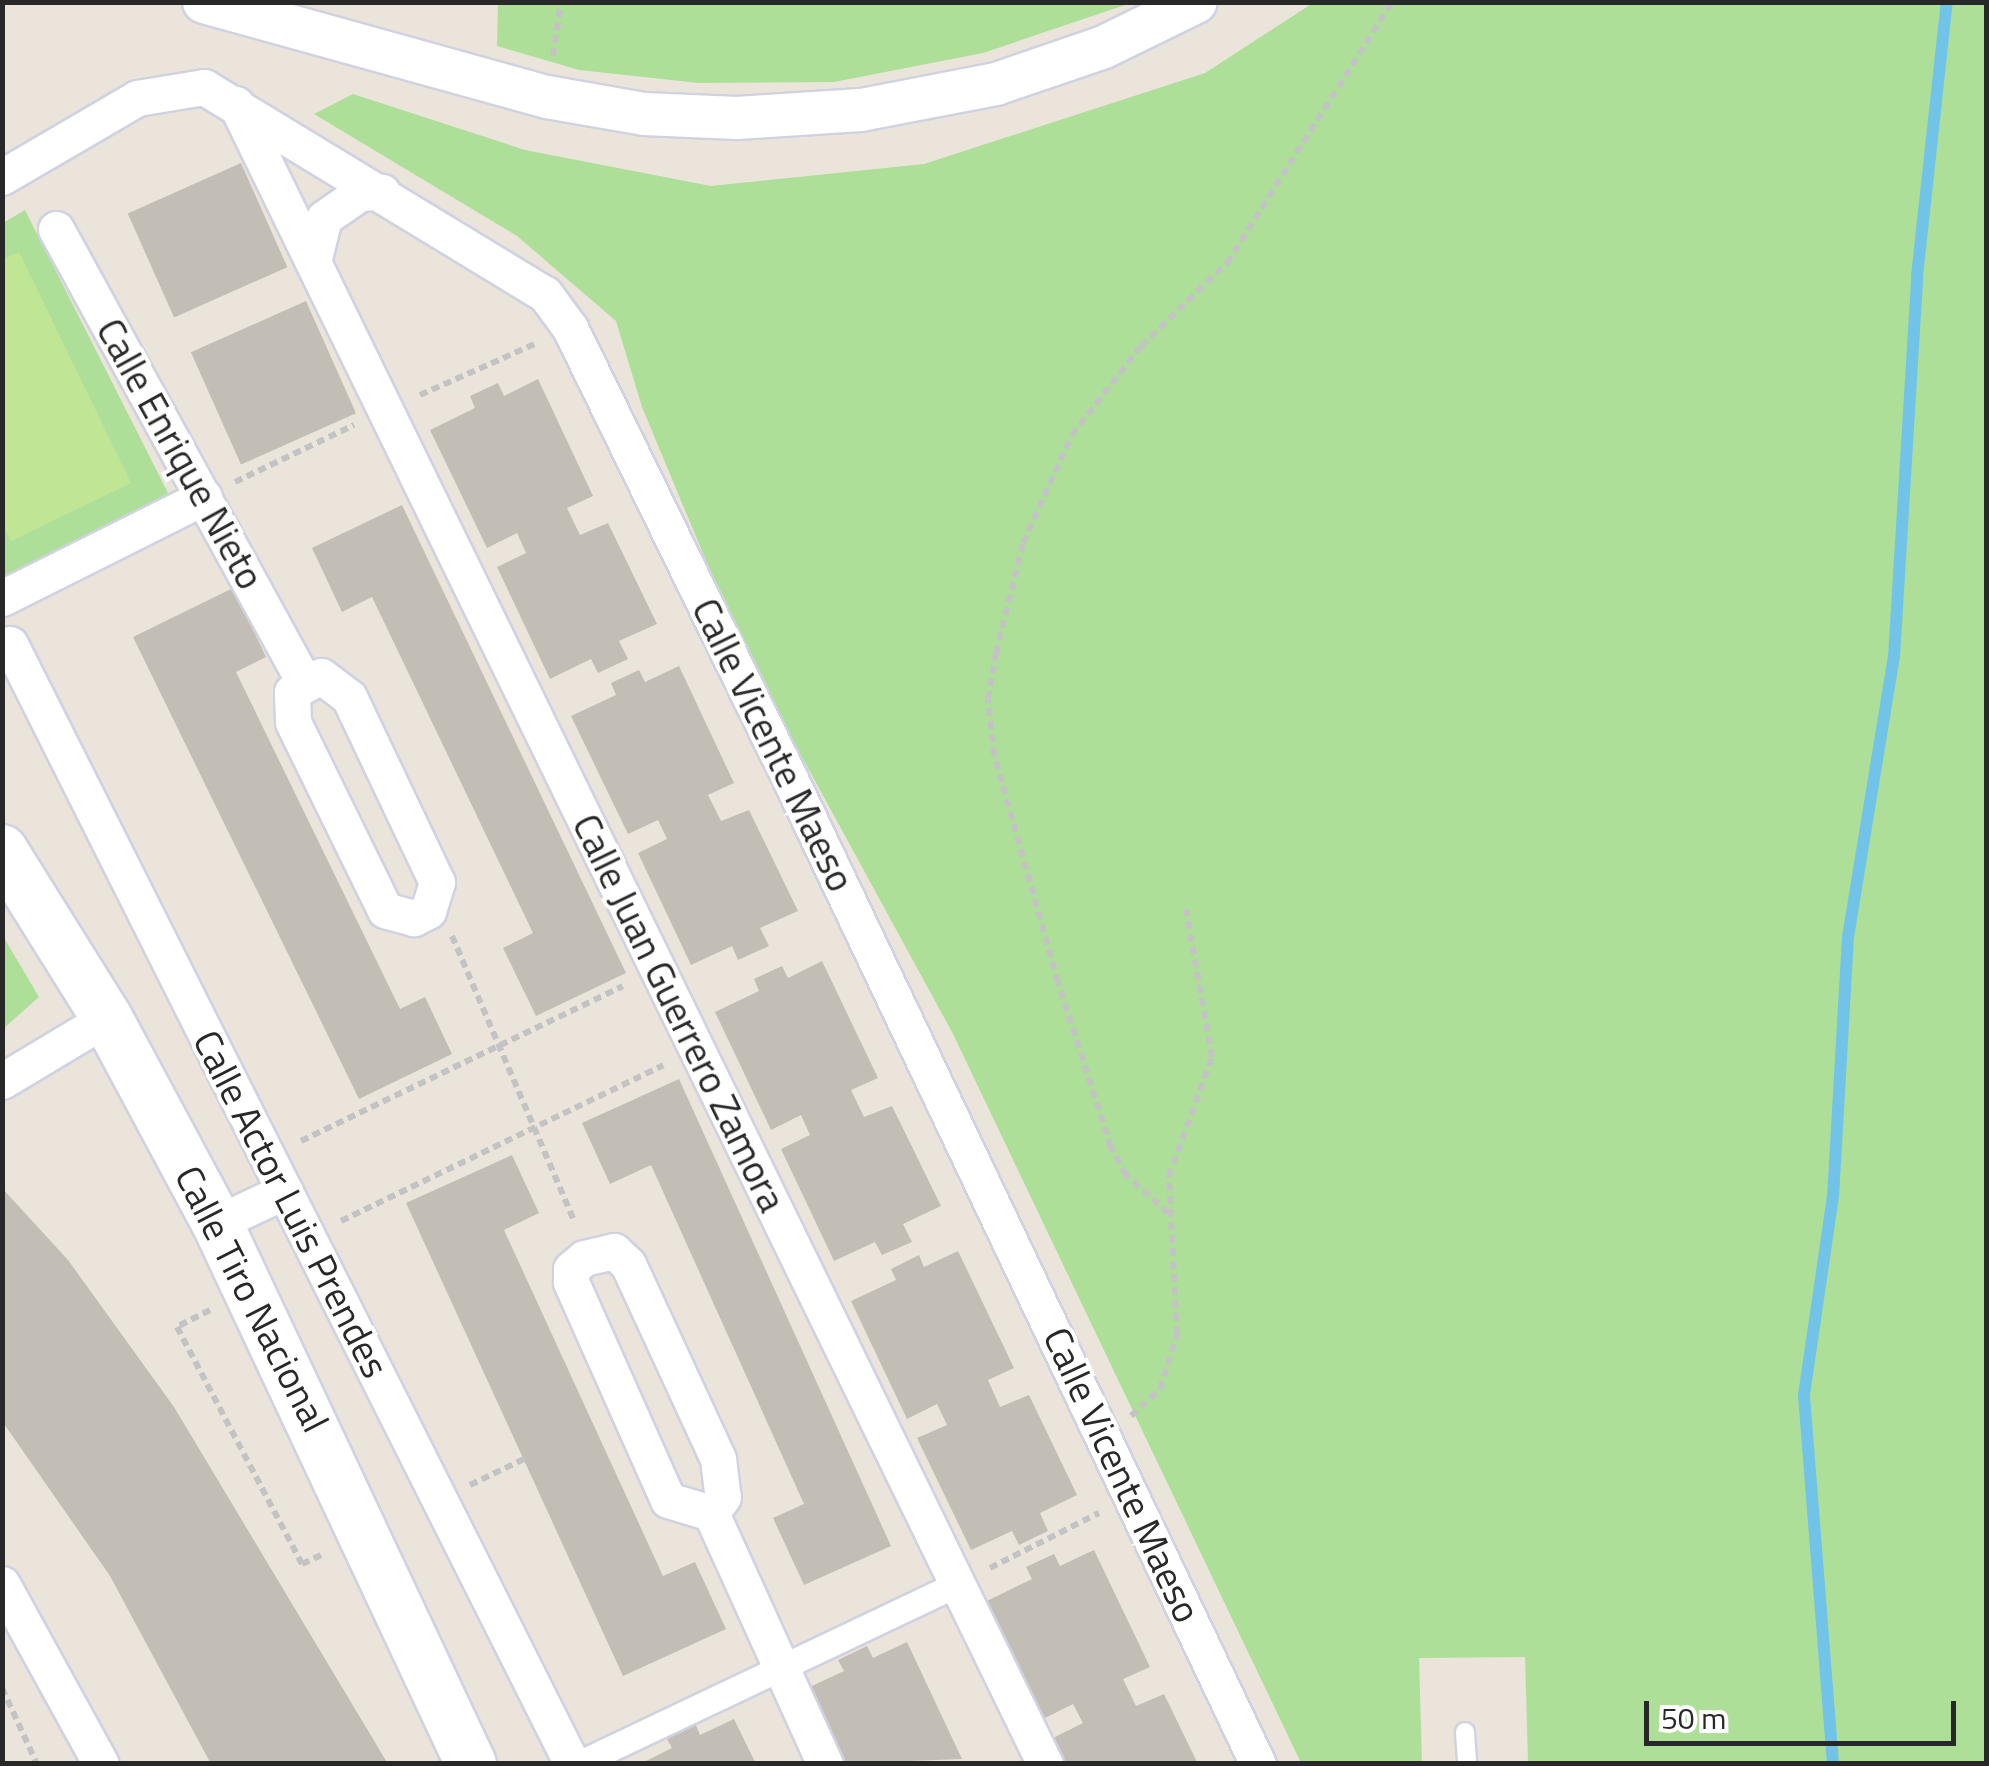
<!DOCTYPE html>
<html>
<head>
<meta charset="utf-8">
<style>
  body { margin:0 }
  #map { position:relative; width:1989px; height:1766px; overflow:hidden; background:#eae4db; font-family:"Titillium Web",sans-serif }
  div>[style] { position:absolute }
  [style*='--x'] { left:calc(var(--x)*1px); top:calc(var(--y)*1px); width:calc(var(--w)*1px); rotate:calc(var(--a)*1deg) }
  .green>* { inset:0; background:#aedf99 }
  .pitch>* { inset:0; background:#c0e695 }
  .stream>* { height:12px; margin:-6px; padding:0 6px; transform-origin:6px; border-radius:6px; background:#72c3e8 }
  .building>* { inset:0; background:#c2beb6; transform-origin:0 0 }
  .path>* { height:6px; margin-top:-3px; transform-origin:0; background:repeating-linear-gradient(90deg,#c3c3c3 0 8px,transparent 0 13px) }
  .roads { filter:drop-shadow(2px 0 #d0d2e1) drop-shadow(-2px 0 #d0d2e1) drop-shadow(0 2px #d0d2e1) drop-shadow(0 -2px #d0d2e1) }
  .service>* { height:18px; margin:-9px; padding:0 9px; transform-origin:9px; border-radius:9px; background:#fff }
  .pedestrian>* { height:25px; margin:-12.5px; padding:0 12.5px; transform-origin:12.5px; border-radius:12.5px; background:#fff }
  .minor>* { height:35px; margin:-17.5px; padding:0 17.5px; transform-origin:17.5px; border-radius:17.5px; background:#fff }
  .tertiary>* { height:42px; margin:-21px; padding:0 21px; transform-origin:21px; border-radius:21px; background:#fff }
  .secondary>* { height:50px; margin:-25px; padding:0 25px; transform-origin:25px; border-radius:25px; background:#fff }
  span { translate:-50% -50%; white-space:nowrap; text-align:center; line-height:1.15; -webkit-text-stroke:8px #fff; paint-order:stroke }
  .street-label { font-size:38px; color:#282828 }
  .frame { position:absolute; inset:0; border:5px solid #282828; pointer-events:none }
  .scale { position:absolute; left:1644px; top:1701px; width:312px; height:45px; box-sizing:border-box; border:5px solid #282828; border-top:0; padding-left:12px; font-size:30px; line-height:35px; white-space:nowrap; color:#282828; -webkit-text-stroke:8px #fff; paint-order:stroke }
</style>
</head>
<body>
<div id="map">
  <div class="green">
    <i style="clip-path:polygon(498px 3px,498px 2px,1131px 3px,983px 53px,834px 82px,699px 83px,579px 70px,497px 46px)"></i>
    <i style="clip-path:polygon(1313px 3px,1986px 3px,1986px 1763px,1528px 1762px,1525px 1657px,1419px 1658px,1422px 1763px,1301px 1763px,952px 1032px,742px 647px,642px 407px,616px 321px,517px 236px,314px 114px,353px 94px,525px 150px,711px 186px,924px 164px,1205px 73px)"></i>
    <i style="clip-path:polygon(25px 210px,169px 495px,3px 582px,3px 223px)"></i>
    <i style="clip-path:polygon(3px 936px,39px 997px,3px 1029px,2px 1029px)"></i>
  </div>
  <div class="pitch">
    <i style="clip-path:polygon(19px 252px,131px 483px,11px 541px,2px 523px,2px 260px)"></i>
  </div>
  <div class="stream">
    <i style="--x:1833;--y:1764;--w:370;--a:-94.5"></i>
    <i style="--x:1804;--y:1395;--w:200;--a:-81.7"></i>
    <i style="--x:1833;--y:1197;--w:260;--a:-86.7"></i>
    <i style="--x:1848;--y:937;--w:284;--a:-80.7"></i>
    <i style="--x:1894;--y:657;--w:382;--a:-86.5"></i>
    <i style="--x:1917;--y:276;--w:276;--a:-83.8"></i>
  </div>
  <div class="building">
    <i style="left:241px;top:163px;width:114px;height:124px;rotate:66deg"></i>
    <i style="left:306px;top:301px;width:123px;height:126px;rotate:66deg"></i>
    <i style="clip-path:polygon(538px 379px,593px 496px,567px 508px,580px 535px,608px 523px,657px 624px,619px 641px,628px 659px,598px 673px,591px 659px,550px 679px,497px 567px,526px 553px,517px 533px,487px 548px,430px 430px,475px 408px,470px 396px,498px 383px,504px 396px)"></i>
    <i style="clip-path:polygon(402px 505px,626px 973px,536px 1016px,503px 948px,533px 933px,372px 597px,342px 612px,312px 548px)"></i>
    <i style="clip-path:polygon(233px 588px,266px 657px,236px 672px,400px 1009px,425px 997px,452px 1054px,359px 1099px,133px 637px)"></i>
    <i style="clip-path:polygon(679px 666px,734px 783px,708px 795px,721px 821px,749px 810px,798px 911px,760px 928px,769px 946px,738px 960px,732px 946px,691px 965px,638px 853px,667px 839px,658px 820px,628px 834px,571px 716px,616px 695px,611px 683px,639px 670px,645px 682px)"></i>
    <i style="clip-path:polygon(822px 961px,878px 1078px,851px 1090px,864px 1117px,892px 1106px,941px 1206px,903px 1224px,912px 1242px,882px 1255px,875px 1242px,834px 1261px,781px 1149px,810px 1135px,801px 1115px,771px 1130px,715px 1012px,759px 991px,754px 979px,782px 966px,788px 978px)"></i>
    <i style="clip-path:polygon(679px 1079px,891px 1546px,804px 1585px,773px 1518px,804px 1504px,651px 1165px,610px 1184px,582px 1123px)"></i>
    <i style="clip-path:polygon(512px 1155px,539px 1213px,504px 1230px,663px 1576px,695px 1562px,726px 1629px,623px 1676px,406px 1203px)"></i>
    <i style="clip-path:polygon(2px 1188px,68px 1260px,174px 1407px,388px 1764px,211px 1764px,110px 1576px,2px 1421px)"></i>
    <i style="clip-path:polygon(958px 1251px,1014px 1368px,988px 1380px,1000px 1407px,1029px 1395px,1077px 1495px,1040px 1513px,1048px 1531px,1019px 1545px,1012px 1531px,971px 1550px,917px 1438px,947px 1425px,937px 1404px,907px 1419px,851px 1301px,896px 1280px,891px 1269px,919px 1255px,924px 1267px)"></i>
    <i style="clip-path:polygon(1094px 1550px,1150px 1667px,1123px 1679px,1136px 1706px,1164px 1694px,1198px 1764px,1066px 1764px,1053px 1738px,1083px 1723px,1073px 1704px,1043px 1719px,987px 1601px,1032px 1579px,1026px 1567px,1054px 1554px,1060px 1566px)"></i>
    <i style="clip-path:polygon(907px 1642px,962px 1759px,833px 1764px,799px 1692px,844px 1671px,838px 1660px,867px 1646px,873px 1658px)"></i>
    <i style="clip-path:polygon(734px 1719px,756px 1764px,640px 1764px,672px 1748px,666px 1737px,695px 1723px,700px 1735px)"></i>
  </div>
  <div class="path">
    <i style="--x:553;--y:56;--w:55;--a:-81.6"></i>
    <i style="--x:420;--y:395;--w:128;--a:-24"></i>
    <i style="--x:235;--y:482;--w:132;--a:-25.6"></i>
    <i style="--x:452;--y:936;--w:312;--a:66.8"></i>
    <i style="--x:301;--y:1141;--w:357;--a:-25.7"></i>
    <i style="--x:1168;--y:1213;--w:57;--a:-137.9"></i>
    <i style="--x:1126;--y:1175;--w:32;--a:-118"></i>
    <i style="--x:1111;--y:1147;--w:173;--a:-107.8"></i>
    <i style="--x:1058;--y:982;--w:236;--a:-105.7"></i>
    <i style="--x:994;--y:755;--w:56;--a:-96.1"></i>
    <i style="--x:988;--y:699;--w:47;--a:-80.1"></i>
    <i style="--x:996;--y:653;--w:113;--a:-76.2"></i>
    <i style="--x:1023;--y:543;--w:119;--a:-65.6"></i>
    <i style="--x:1072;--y:435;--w:113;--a:-52.2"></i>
    <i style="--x:1141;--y:346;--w:120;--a:-44"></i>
    <i style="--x:1227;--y:263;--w:309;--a:-57.7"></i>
    <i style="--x:341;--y:1221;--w:358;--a:-25.8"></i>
    <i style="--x:210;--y:1310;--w:37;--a:153"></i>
    <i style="--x:177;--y:1327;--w:268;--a:62.2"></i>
    <i style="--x:302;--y:1564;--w:23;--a:-25"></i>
    <i style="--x:1131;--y:1416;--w:40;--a:-43"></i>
    <i style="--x:1160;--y:1389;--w:58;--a:-72.8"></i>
    <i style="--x:1177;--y:1334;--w:158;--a:-92.9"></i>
    <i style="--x:1169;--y:1176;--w:127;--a:-70.1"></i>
    <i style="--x:1212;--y:1057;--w:150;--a:-100"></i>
    <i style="--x:470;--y:1485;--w:60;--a:-25.7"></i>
    <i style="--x:990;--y:1568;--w:122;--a:-26.8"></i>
    <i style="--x:2;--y:1688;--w:84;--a:65.3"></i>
  </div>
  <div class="roads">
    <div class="service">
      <i style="--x:1465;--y:1732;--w:32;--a:86"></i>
    </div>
    <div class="pedestrian">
      <i style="--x:578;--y:1764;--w:420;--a:-25.4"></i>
    </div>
    <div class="minor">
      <i style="--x:236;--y:104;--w:1847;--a:64.02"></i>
      <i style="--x:2;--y:177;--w:156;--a:-30.3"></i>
      <i style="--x:137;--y:98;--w:68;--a:-9.3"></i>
      <i style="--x:204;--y:87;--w:399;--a:31.3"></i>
      <i style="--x:545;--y:294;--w:42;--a:53.7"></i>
      <i style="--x:570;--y:328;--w:481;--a:64"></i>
      <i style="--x:781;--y:760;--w:1112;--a:64.59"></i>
      <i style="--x:56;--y:229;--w:514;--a:61.29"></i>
      <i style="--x:313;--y:262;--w:45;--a:-76"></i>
      <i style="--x:324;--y:218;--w:44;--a:-34.8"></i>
      <i style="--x:360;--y:193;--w:22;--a:-3"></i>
      <i style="--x:2;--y:598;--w:226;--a:-26.6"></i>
      <i style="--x:10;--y:644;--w:1253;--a:63.35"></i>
      <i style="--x:321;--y:676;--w:35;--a:37"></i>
      <i style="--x:349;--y:697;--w:205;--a:64.6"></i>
      <i style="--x:437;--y:882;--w:30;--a:107"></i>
      <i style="--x:428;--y:911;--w:16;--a:153"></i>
      <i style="--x:414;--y:918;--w:30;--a:-165"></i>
      <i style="--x:385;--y:910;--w:209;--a:-116.1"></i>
      <i style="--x:293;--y:722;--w:30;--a:-92"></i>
      <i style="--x:292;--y:692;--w:33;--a:-29"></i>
      <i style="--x:2;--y:1081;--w:122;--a:-31"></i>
      <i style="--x:217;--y:1223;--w:75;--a:-25.2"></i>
      <i style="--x:614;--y:1251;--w:19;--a:43"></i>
      <i style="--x:628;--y:1264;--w:215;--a:65.2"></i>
      <i style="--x:718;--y:1459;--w:38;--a:83"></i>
      <i style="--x:723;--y:1497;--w:20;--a:127"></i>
      <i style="--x:711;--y:1513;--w:45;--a:-163.2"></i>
      <i style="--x:668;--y:1500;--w:239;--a:-114"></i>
      <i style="--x:571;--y:1282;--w:13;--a:-90"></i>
      <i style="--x:571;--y:1269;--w:17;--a:-40"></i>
      <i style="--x:584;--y:1258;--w:31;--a:-13"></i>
      <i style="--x:711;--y:1513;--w:276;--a:65.6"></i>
      <i style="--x:2;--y:1584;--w:205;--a:61.2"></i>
    </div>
    <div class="tertiary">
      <i style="--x:204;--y:2;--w:356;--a:15.5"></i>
      <i style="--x:547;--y:97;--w:98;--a:9.9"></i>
      <i style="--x:644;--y:114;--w:93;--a:2.5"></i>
      <i style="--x:737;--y:118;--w:124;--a:-3.7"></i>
      <i style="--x:861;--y:110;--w:137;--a:-10.9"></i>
      <i style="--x:996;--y:84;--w:114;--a:-18.9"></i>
      <i style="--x:1104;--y:47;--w:102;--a:-26.1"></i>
    </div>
    <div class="secondary">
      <i style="--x:2;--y:850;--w:198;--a:58"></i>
      <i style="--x:107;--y:1018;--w:233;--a:61.8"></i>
      <i style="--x:217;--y:1223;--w:598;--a:64.85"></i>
    </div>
  </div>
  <div class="street-label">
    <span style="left:180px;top:454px;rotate:61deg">Calle Enrique Nieto</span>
    <span style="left:773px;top:745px;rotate:64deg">Calle Vicente Maeso</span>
    <span style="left:679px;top:1013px;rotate:64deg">Calle Juan Guerrero Zamora</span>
    <span style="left:291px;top:1204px;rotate:63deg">Calle Actor Luis Prendes</span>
    <span style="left:252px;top:1299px;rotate:63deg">Calle Tiro Nacional</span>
    <span style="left:1122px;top:1475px;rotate:65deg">Calle Vicente Maeso</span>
  </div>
  <div class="frame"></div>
  <div class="scale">50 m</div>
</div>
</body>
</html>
